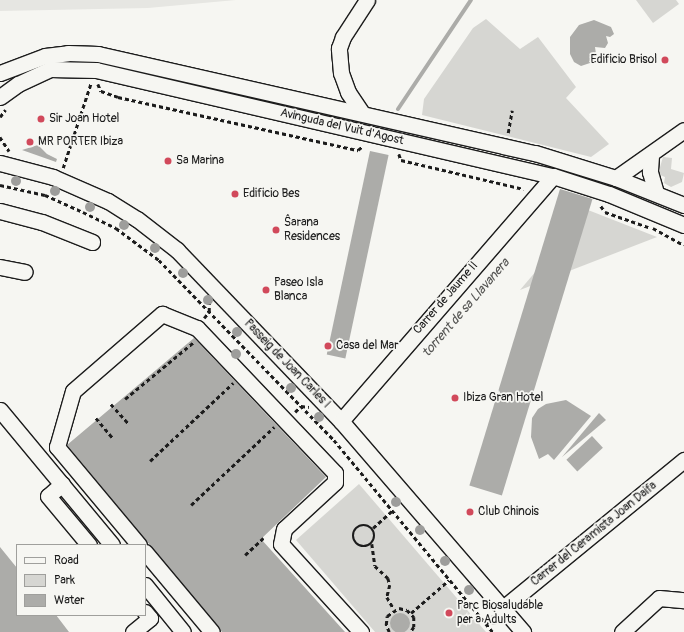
<!DOCTYPE html>
<html>
<head>
<meta charset="utf-8">
<style>
  body { margin:0 }
  #map { position:relative; width:684px; height:632px; overflow:hidden; background:#f6f6f2; font-family:Pangolin,sans-serif }
  div>[style] { position:absolute }
  [style*='--x'] { left:calc(var(--x)*1px); top:calc(var(--y)*1px); width:calc(var(--w)*1px); rotate:calc(var(--a)*1deg) }
  .built>* { inset:0; background:#e6e6e2 }
  .green>* { inset:0; background:#d6d6d2 }
  .water>* { inset:0; background:#acaca9; transform-origin:0 0 }
  .round { border-radius:50% }
  .stream>* { height:4px; margin:-2px; padding:0 2px; transform-origin:2px; border-radius:2px; background:#acaca9 }
  .path>* { height:2.5px; margin-top:-1.25px; transform-origin:0; background:repeating-linear-gradient(90deg,#1c1c1c 0 4px,transparent 0 7px) }
  .path>.ring { margin:-1.25px; padding:0; box-sizing:content-box; background:none; border:2.5px solid #1c1c1c; border-radius:50% }
  .roads { filter:drop-shadow(1px 0 #1c1c1c) drop-shadow(-1px 0 #1c1c1c) drop-shadow(0 1px #1c1c1c) drop-shadow(0 -1px #1c1c1c) }
  .minor>* { height:15px; margin:-7.5px; padding:0 7.5px; transform-origin:7.5px; border-radius:7.5px; background:#f6f6f2 }
  .trees>* { width:10px; height:10px; margin:-5px; border-radius:50%; background:#9d9d9b }
  .dots>* { width:11px; height:11px; translate:-50% -50%; box-sizing:border-box; border:2px solid #f6f6f2; border-radius:50% }
  span { translate:-50% -50%; white-space:nowrap; text-align:center; line-height:1.15; -webkit-text-stroke:3.5px #f6f6f2; paint-order:stroke }
  .poi-label { font-size:12px; color:#1c1c1c }
  .right { translate:-100% -50%; text-align:right }
  .left { translate:0 -50%; text-align:left }
  .street-label { font-size:12px; color:#1c1c1c }
  .water-label { font-size:13px; color:#565654; font-style:italic }
  .legend { position:absolute; left:16px; top:544px; width:130px; height:72px; box-sizing:border-box; background:#f6f6f2; border:1px solid #9f9f9c; margin:0; padding:5px 7px; list-style:none; font-size:12px; color:#1c1c1c }
  .legend li { display:flex; align-items:center; gap:8px; height:20px }
  .legend b { width:20px; border:1px solid #9f9f9c }
</style>
</head>
<body>
<div id="map">
  <div class="built">
    <i style="clip-path:polygon(0 0,236px 0,148px 8px,0 11px)"></i>
  </div>
  <div class="green">
    <i style="clip-path:polygon(636px 0,676px 0,679px 4px,653px 23px)"></i>
    <i style="clip-path:polygon(486px 19px,520px 49px,538px 37px,576px 87px,566px 98px,609px 144px,591px 157px,422px 115px,424px 99px,473px 28px)"></i>
    <i style="clip-path:polygon(663px 157px,672px 158px,671px 169px,684px 173px,682px 182px,671px 187px,664px 183px,665px 177px,658px 174px)"></i>
    <i style="clip-path:polygon(588px 210px,657px 237px,520px 290px)"></i>
    <i style="clip-path:polygon(359px 484px,486px 632px,375px 632px,296px 540px)"></i>
  </div>
  <div class="water">
    <i style="clip-path:polygon(594px 20px,611px 27px,614px 34px,610px 37px,606px 36px,608px 43px,605px 48px,595px 47px,596px 54px,593px 62px,581px 66px,574px 62px,570px 54px,570px 37px,579px 25px)"></i>
    <i style="clip-path:polygon(38px 145px,47px 154px,57px 159px,56px 162px,22px 150px)"></i>
    <i style="left:370px;top:151px;width:19px;height:208px;rotate:12deg"></i>
    <i style="left:560px;top:189px;width:34px;height:310px;rotate:17deg"></i>
    <i style="clip-path:polygon(194px 338px,326px 477px,261px 539px,345px 632px,222px 632px,67px 445px)"></i>
    <i style="clip-path:polygon(566px 400px,591px 416px,554px 460px,548px 454px,539px 459px,531px 437px,532px 418px,538px 409px,546px 404px)"></i>
    <i style="clip-path:polygon(599px 413px,606px 420px,562px 457px)"></i>
    <i style="left:592px;top:436px;width:16px;height:35px;rotate:47deg"></i>
    <i style="clip-path:polygon(0 547px,17px 568px,17px 615px,56px 615px,69px 632px,0 632px)"></i>
    <i class="round" style="left:390px;top:613px;width:20px;height:20px"></i>
  </div>
  <div class="stream">
    <i style="--x:398;--y:109;--w:131;--a:-56.2"></i>
  </div>
  <div class="path">
    <i style="--x:98;--y:84;--w:8;--a:67"></i>
    <i style="--x:101;--y:91;--w:18;--a:19"></i>
    <i style="--x:118;--y:97;--w:246;--a:12.5"></i>
    <i style="--x:358;--y:150;--w:6;--a:-39"></i>
    <i style="--x:0;--y:117;--w:9;--a:-54"></i>
    <i style="--x:508;--y:133;--w:23;--a:-80"></i>
    <i style="--x:0;--y:137;--w:17;--a:57"></i>
    <i style="--x:399;--y:154;--w:6;--a:72"></i>
    <i style="--x:401;--y:160;--w:126;--a:13.3"></i>
    <i style="--x:63;--y:168;--w:89;--a:-71.8"></i>
    <i style="--x:0;--y:185;--w:46;--a:12.5"></i>
    <i style="--x:45;--y:195;--w:42;--a:24.1"></i>
    <i style="--x:83;--y:212;--w:37;--a:26"></i>
    <i style="--x:116;--y:228;--w:54;--a:36.7"></i>
    <i style="--x:159;--y:260;--w:251;--a:45.8"></i>
    <i style="--x:334;--y:440;--w:249;--a:50.4"></i>
    <i style="--x:601;--y:206;--w:7;--a:56"></i>
    <i style="--x:605;--y:212;--w:46;--a:19.2"></i>
    <i style="--x:653;--y:228;--w:35;--a:29"></i>
    <i style="--x:204;--y:318;--w:8;--a:-50"></i>
    <i style="--x:209;--y:312;--w:9;--a:-90"></i>
    <i style="--x:125;--y:399;--w:89;--a:-39.6"></i>
    <i style="--x:111;--y:404;--w:27;--a:48"></i>
    <i style="--x:295;--y:412;--w:8;--a:-45"></i>
    <i style="--x:301;--y:406;--w:8;--a:7"></i>
    <i style="--x:96;--y:418;--w:26;--a:50"></i>
    <i style="--x:150;--y:461;--w:114;--a:-43.2"></i>
    <i style="--x:191;--y:505;--w:114;--a:-43.2"></i>
    <i class="ring" style="left:353px;top:525px;width:19.5px;height:19.5px"></i>
    <i style="--x:373;--y:528;--w:25;--a:-42"></i>
    <i style="--x:372;--y:544;--w:22;--a:82"></i>
    <i style="--x:375;--y:566;--w:18;--a:43"></i>
    <i style="--x:388;--y:578;--w:7;--a:74"></i>
    <i style="--x:390;--y:585;--w:12;--a:104"></i>
    <i style="--x:387;--y:597;--w:14;--a:60"></i>
    <i style="--x:245;--y:555;--w:25;--a:-43"></i>
    <i style="--x:411;--y:613;--w:50;--a:-41"></i>
    <i style="--x:486;--y:624;--w:10;--a:-45"></i>
    <i style="--x:389;--y:632;--w:8;--a:-113"></i>
    <i style="--x:386;--y:625;--w:9;--a:-84"></i>
    <i style="--x:387;--y:616;--w:14;--a:-34"></i>
    <i style="--x:399;--y:608;--w:8;--a:14"></i>
    <i style="--x:407;--y:610;--w:10;--a:45"></i>
    <i style="--x:414;--y:617;--w:10;--a:90"></i>
    <i style="--x:414;--y:627;--w:6;--a:121"></i>
  </div>
  <div class="roads">
    <div class="minor">
      <i style="--x:0;--y:73;--w:48;--a:-20.7"></i>
      <i style="--x:45;--y:56;--w:23;--a:-7"></i>
      <i style="--x:68;--y:53;--w:30;--a:2"></i>
      <i style="--x:98;--y:54;--w:448;--a:12.8"></i>
      <i style="--x:535;--y:153;--w:85;--a:17.2"></i>
      <i style="--x:616;--y:178;--w:73;--a:21.7"></i>
      <i style="--x:0;--y:97;--w:22;--a:-36"></i>
      <i style="--x:18;--y:84;--w:35;--a:-25"></i>
      <i style="--x:50;--y:69;--w:46;--a:1.2"></i>
      <i style="--x:96;--y:70;--w:469;--a:13.1"></i>
      <i style="--x:553;--y:176;--w:59;--a:17.8"></i>
      <i style="--x:609;--y:194;--w:81;--a:22.5"></i>
      <i style="--x:362;--y:113;--w:25;--a:-124"></i>
      <i style="--x:348;--y:92;--w:20;--a:-110"></i>
      <i style="--x:341;--y:73;--w:25;--a:-95"></i>
      <i style="--x:339;--y:48;--w:12;--a:-70"></i>
      <i style="--x:343;--y:37;--w:44;--a:-57"></i>
      <i style="--x:651;--y:156;--w:16;--a:94"></i>
      <i style="--x:650;--y:172;--w:22;--a:74"></i>
      <i style="--x:0;--y:163;--w:55;--a:14.8"></i>
      <i style="--x:53;--y:177;--w:60;--a:23.6"></i>
      <i style="--x:108;--y:201;--w:34;--a:32"></i>
      <i style="--x:137;--y:219;--w:51;--a:37.8"></i>
      <i style="--x:177;--y:250;--w:237;--a:46.2"></i>
      <i style="--x:341;--y:421;--w:279;--a:49.2"></i>
      <i style="--x:616;--y:178;--w:83;--a:-35.2"></i>
      <i style="--x:0;--y:211;--w:43;--a:14.7"></i>
      <i style="--x:42;--y:222;--w:54;--a:21.8"></i>
      <i style="--x:0;--y:267;--w:25;--a:11"></i>
      <i style="--x:0;--y:410;--w:175;--a:50.3"></i>
      <i style="--x:341;--y:421;--w:324;--a:-49.1"></i>
      <i style="--x:62;--y:484;--w:18;--a:139"></i>
      <i style="--x:48;--y:496;--w:64;--a:50.1"></i>
      <i style="--x:139;--y:545;--w:128;--a:-129.9"></i>
      <i style="--x:57;--y:447;--w:58;--a:-74.1"></i>
      <i style="--x:73;--y:391;--w:118;--a:-40.9"></i>
      <i style="--x:162;--y:314;--w:38;--a:22"></i>
      <i style="--x:197;--y:328;--w:200;--a:46.4"></i>
      <i style="--x:335;--y:473;--w:9;--a:90"></i>
      <i style="--x:335;--y:482;--w:69;--a:137.3"></i>
      <i style="--x:284;--y:529;--w:15;--a:101"></i>
      <i style="--x:281;--y:544;--w:119;--a:47.7"></i>
      <i style="--x:145;--y:552;--w:104;--a:50.1"></i>
      <i style="--x:145;--y:585;--w:60;--a:51"></i>
      <i style="--x:503;--y:608;--w:234;--a:-39.3"></i>
      <i style="--x:133;--y:632;--w:22;--a:-39"></i>
      <i style="--x:150;--y:618;--w:8;--a:-130"></i>
      <i style="--x:622;--y:632;--w:50;--a:-42.6"></i>
      <i style="--x:659;--y:598;--w:25;--a:5"></i>
    </div>
  </div>
  <div class="trees">
    <i style="left:16px;top:181px"></i>
    <i style="left:55px;top:191px"></i>
    <i style="left:90px;top:207px"></i>
    <i style="left:124px;top:225px"></i>
    <i style="left:155px;top:248px"></i>
    <i style="left:183px;top:273px"></i>
    <i style="left:208px;top:300px"></i>
    <i style="left:237px;top:332px"></i>
    <i style="left:236px;top:354px"></i>
    <i style="left:291px;top:388px"></i>
    <i style="left:319px;top:417px"></i>
    <i style="left:396px;top:502px"></i>
    <i style="left:420px;top:530px"></i>
    <i style="left:445px;top:561px"></i>
    <i style="left:469px;top:590px"></i>
    <i style="left:494px;top:620px"></i>
  </div>
  <div class="dots">
    <i style="left:665px;top:60px;background:#d1495b"></i>
    <i style="left:41px;top:119px;background:#d1495b"></i>
    <i style="left:30px;top:142px;background:#d1495b"></i>
    <i style="left:168px;top:161px;background:#d1495b"></i>
    <i style="left:235px;top:194px;background:#d1495b"></i>
    <i style="left:276px;top:230px;background:#d1495b"></i>
    <i style="left:266px;top:290px;background:#d1495b"></i>
    <i style="left:328px;top:346px;background:#d1495b"></i>
    <i style="left:455px;top:398px;background:#d1495b"></i>
    <i style="left:470px;top:512px;background:#d1495b"></i>
    <i style="left:449px;top:613px;background:#d1495b"></i>
  </div>
  <div class="poi-label">
    <span class="right" style="left:657px;top:60px">Edificio Brisol</span>
    <span class="left" style="left:49px;top:119px">Sir Joan Hotel</span>
    <span class="left" style="left:38px;top:142px">MR PORTER Ibiza</span>
    <span class="left" style="left:176px;top:161px">Sa Marina</span>
    <span class="left" style="left:243px;top:194px">Edificio Bes</span>
    <span class="left" style="left:284px;top:230px">Ŝarana<br>Residences</span>
    <span class="left" style="left:274px;top:290px">Paseo Isla<br>Blanca</span>
    <span class="left" style="left:336px;top:346px">Casa del Mar</span>
    <span class="left" style="left:463px;top:398px">Ibiza Gran Hotel</span>
    <span class="left" style="left:478px;top:512px">Club Chinois</span>
    <span class="left" style="left:457px;top:613px">Parc Biosaludable<br>per a Adults</span>
  </div>
  <div class="street-label">
    <span style="left:342px;top:127px;rotate:13deg">Avinguda del Vuit d'Agost</span>
    <span style="left:446px;top:298px;rotate:-49deg">Carrer de Jaume II</span>
    <span style="left:287px;top:364px;rotate:46deg">Passeig de Joan Carles I</span>
    <span style="left:594px;top:534px;rotate:-39deg">Carrer del Ceramista Joan Daifa</span>
  </div>
  <div class="water-label">
    <span style="left:466px;top:308px;rotate:-49deg">torrent de sa Llavanera</span>
  </div>
  <ul class="legend">
  <li><b style="height:5px;background:#f6f6f2"></b>Road</li>
  <li><b style="height:11px;background:#d6d6d2"></b>Park</li>
  <li><b style="height:11px;background:#acaca9"></b>Water</li>
  </ul>
</div>
</body>
</html>
